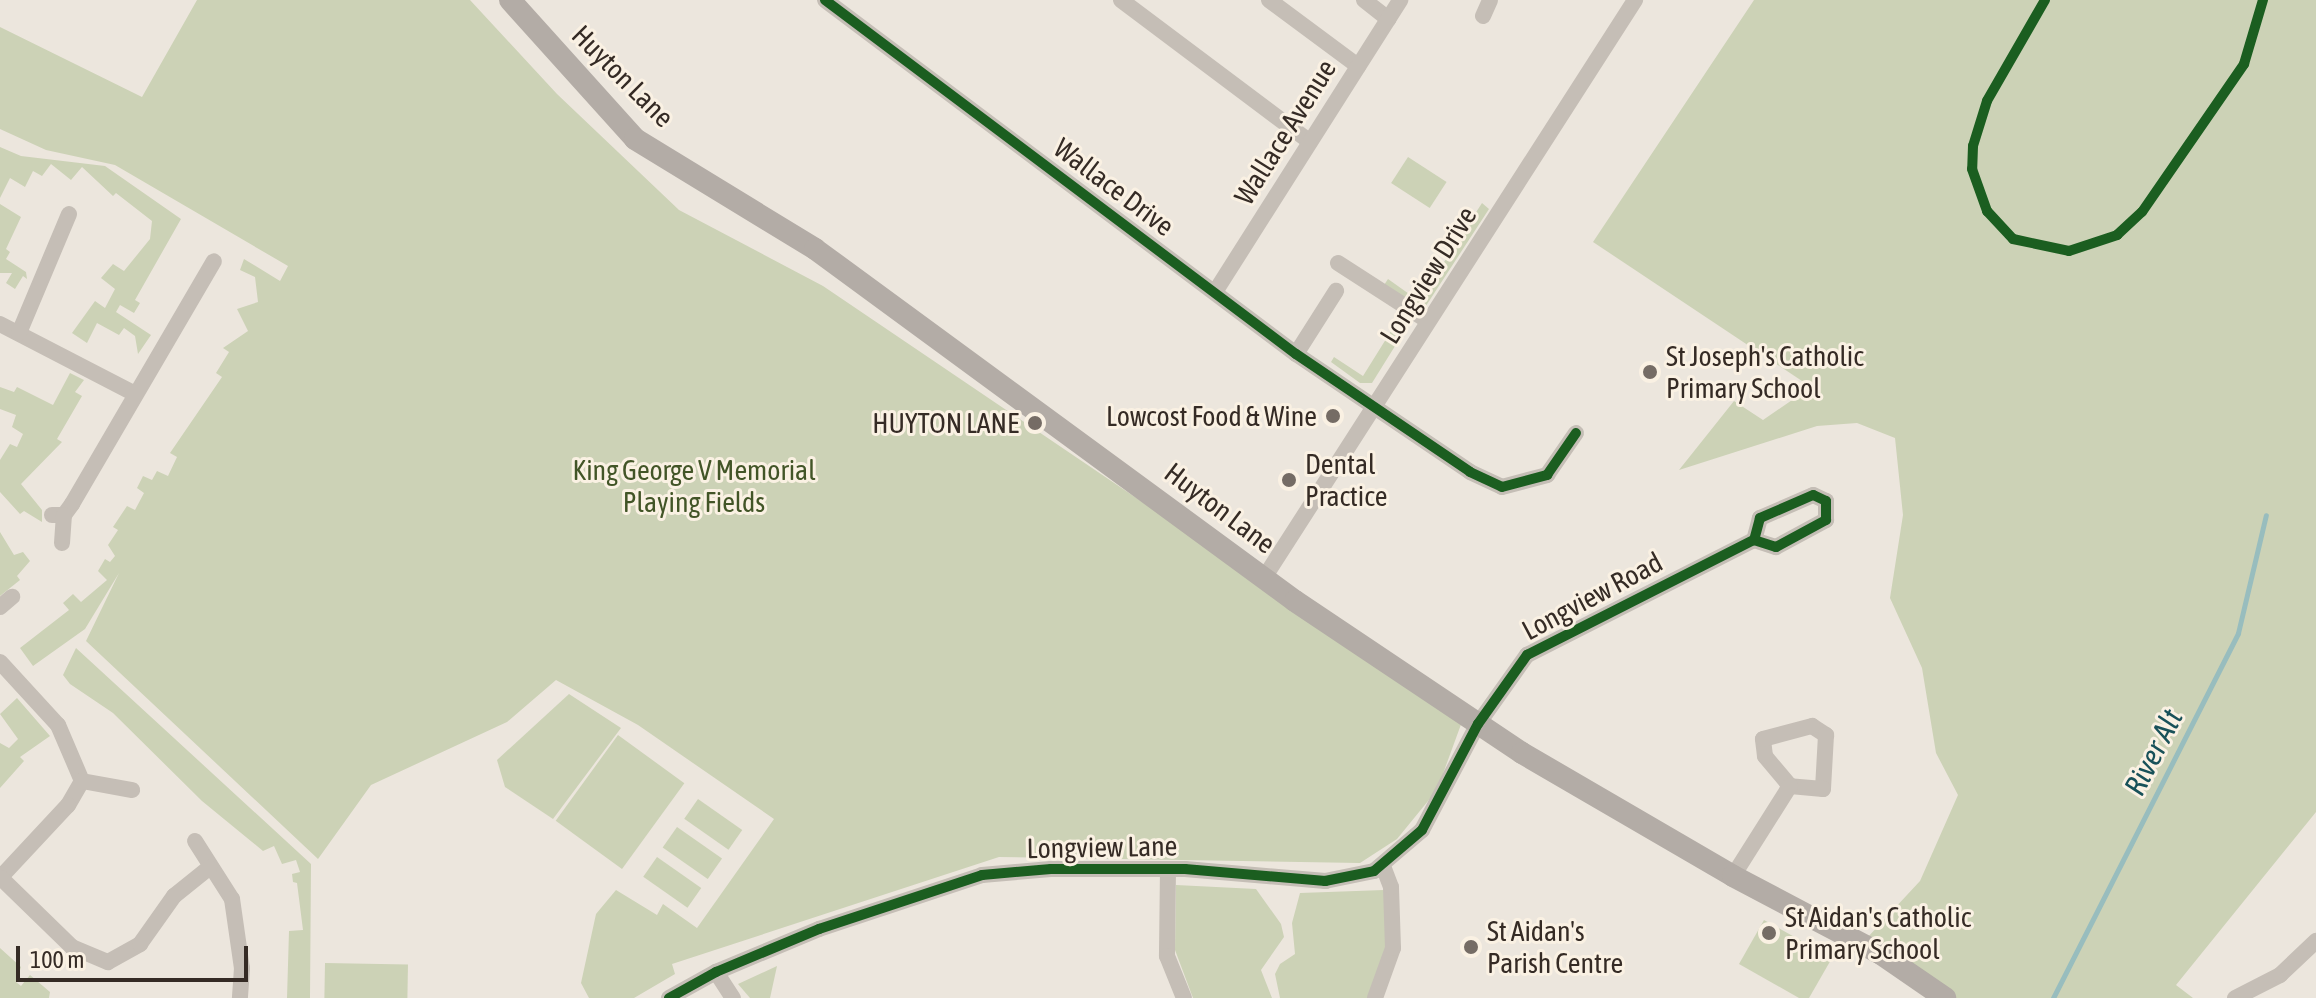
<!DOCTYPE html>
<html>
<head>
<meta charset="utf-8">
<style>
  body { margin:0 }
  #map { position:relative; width:2316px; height:998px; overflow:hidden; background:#ece6dd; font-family:"Asap Condensed",sans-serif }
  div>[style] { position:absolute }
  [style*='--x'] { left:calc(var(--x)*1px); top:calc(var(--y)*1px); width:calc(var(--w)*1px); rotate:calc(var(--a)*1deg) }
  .green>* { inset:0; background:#ccd2b6; transform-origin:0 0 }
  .stream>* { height:5px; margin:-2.5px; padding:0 2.5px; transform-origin:2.5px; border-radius:2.5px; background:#98bdbe }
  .minor>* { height:16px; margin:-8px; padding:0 8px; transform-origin:8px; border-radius:8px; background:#c5beb6 }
  .major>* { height:22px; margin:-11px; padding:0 11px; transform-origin:11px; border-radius:11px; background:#b3aca6 }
  .cycleway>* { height:10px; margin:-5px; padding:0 5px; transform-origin:5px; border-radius:5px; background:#1b5e20 }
  .dots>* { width:22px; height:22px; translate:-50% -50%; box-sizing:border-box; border:4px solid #faf1e3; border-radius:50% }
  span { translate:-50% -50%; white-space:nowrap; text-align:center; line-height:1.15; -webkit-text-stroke:6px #faf1e3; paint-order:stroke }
  .street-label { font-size:28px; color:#352b25 }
  .poi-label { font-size:28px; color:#352b25 }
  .left { translate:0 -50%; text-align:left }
  .right { translate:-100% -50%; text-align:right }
  .park-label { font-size:28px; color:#425527 }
  .water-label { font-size:30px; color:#185159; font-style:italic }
  .scale { position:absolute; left:16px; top:946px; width:232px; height:36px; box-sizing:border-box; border:4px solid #352b25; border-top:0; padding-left:10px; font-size:24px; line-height:28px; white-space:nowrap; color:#352b25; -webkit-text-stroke:6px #faf1e3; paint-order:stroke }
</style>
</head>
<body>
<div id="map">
  <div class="green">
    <i style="clip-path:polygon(197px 0,470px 0,557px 94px,679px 210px,823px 286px,1463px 719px,1437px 790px,1397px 839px,1360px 863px,999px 857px,672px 964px,675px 974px,634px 998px,589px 998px,581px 983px,596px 914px,616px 890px,657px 915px,663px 904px,697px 928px,774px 819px,638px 725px,556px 680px,507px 722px,371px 785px,318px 859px,86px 641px,119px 573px,85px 629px,33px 666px,20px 648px,69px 610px,63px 603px,73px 594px,81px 602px,107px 580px,98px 571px,105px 559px,110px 562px,115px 556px,108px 545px,118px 530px,113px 527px,127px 506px,135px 510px,144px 493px,137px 488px,143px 476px,152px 480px,157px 471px,168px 476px,177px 457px,170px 453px,222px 377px,216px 373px,229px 352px,223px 348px,248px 331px,237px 309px,258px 302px,255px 277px,240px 270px,244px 259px,280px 281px,288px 266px,115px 165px,46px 150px,0 129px,0 27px,142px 97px)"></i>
    <i style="clip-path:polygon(1754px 0,2316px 0,2316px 812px,2176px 985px,2193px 998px,1945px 998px,1867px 938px,1920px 881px,1958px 795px,1936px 753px,1922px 668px,1890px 598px,1903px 515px,1895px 438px,1857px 423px,1817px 426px,1679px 470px,1734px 401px,1763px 420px,1811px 387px,1593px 242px)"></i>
    <i style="clip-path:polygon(0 147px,21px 156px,105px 166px,181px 219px,135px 300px,140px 303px,134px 313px,120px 305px,116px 312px,151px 335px,138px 354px,135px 336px,124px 328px,119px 335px,97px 323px,87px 343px,72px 333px,95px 301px,105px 308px,115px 289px,101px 278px,113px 264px,124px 271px,150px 239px,152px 221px,116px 193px,113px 196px,82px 167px,71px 180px,51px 164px,42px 176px,33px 171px,25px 187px,10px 178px,0 198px)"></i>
    <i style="left:1408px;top:157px;width:46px;height:31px;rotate:33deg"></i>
    <i style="clip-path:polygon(1482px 203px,1489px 209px,1420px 315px,1382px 288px,1388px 279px,1419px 301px)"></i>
    <i style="clip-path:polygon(0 204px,21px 217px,6px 249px,10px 252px,6px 259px,26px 272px,27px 279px,23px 276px,15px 289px,6px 283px,12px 273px,0 273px)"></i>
    <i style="clip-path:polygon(1401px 315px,1410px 322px,1372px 383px,1360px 383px,1331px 362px,1334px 357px,1363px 376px)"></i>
    <i style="clip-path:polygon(70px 373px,84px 380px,75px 392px,82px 396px,57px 439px,62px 442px,21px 484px,42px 510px,42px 522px,24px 511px,20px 514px,0 492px,0 460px,10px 444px,17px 447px,23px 434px,12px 427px,16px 415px,0 409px,0 387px,14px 392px,17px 387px,53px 405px)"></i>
    <i style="clip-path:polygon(0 532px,14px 555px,23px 552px,30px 561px,17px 576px,20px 580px,0 596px)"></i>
    <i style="clip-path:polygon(76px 648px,311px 864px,310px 998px,287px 998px,289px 931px,303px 930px,297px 883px,293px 882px,292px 874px,300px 872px,296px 860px,282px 864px,274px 846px,263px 851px,202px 801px,113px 713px,70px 684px,63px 675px)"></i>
    <i style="clip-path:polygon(569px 694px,621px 728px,553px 819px,505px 787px,497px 760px)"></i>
    <i style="clip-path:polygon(17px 698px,50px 736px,20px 757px,24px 761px,0 788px,0 743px,9px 748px,18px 739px,0 714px)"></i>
    <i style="left:618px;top:735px;width:82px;height:106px;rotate:36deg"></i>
    <i style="left:698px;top:799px;width:54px;height:24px;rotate:35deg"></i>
    <i style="left:677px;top:827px;width:55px;height:25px;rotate:35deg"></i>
    <i style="left:657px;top:857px;width:54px;height:24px;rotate:35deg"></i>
    <i style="clip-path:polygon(1176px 885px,1256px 889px,1281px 924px,1284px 937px,1261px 970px,1272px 998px,1193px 998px,1175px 950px)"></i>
    <i style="clip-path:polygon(1384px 890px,1388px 951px,1370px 998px,1280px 998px,1275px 974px,1280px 964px,1295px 954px,1292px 923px,1300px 893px)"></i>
    <i style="clip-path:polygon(1764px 920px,1832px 958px,1809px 998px,1799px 998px,1739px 964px)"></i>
    <i style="clip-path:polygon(0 948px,21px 967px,16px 982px,21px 986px,30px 975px,50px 992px,49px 998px,0 998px)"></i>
    <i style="left:325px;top:963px;width:83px;height:35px;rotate:1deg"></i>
    <i style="clip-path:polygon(777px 966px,770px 998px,750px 998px,738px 984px)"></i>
  </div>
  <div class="stream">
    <i style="--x:2053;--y:998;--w:409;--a:-63.1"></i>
    <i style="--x:2238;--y:633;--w:121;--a:-76.7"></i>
  </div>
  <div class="minor">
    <i style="--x:825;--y:0;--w:589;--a:36.93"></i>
    <i style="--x:1296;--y:354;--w:210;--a:34.1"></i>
    <i style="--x:1470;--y:472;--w:35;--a:25"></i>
    <i style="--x:1502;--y:487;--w:47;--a:-14.9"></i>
    <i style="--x:1547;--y:475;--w:51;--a:-55.4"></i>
    <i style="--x:1121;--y:0;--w:236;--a:36.9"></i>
    <i style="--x:1269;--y:0;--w:111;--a:36.6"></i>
    <i style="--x:1364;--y:0;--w:31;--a:38"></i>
    <i style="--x:1483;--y:16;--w:17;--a:-66"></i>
    <i style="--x:1338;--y:263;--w:107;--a:32.8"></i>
    <i style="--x:1215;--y:292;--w:346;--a:-57.6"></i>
    <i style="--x:0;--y:324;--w:152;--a:27.4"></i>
    <i style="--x:19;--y:333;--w:129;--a:-67.2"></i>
    <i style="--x:1296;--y:354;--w:75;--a:-57.6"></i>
    <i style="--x:52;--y:515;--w:12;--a:0"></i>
    <i style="--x:64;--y:515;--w:14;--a:-54"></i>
    <i style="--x:72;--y:504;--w:281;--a:-59.7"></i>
    <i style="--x:62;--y:543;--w:28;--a:-86"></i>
    <i style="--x:1264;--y:578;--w:687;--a:-57.3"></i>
    <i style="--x:0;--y:607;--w:16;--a:-40"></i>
    <i style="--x:0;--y:662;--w:86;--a:47.4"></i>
    <i style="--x:58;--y:725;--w:61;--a:66.8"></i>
    <i style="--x:82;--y:781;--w:28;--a:120"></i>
    <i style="--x:68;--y:805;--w:100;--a:133"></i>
    <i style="--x:1812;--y:726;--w:17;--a:33"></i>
    <i style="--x:1826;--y:735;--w:54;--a:93.2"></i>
    <i style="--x:1823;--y:789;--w:33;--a:-175"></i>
    <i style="--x:1790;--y:786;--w:39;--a:-130"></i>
    <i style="--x:1765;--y:756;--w:17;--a:-97"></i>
    <i style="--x:1763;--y:739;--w:51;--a:-14.9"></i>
    <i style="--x:82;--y:781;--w:51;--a:10.2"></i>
    <i style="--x:195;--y:841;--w:69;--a:57.5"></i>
    <i style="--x:232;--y:899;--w:70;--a:81.8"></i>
    <i style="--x:242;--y:968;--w:30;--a:94"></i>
    <i style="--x:1168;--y:869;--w:87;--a:90.7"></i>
    <i style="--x:1167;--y:956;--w:45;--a:68"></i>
    <i style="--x:1733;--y:876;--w:107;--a:-57.7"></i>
    <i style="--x:1;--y:878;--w:99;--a:44.2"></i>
    <i style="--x:72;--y:947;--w:39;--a:23"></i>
    <i style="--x:108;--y:962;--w:37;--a:-29"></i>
    <i style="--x:140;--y:944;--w:59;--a:-54.7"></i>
    <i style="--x:174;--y:896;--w:45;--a:-38.7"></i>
    <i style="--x:716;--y:972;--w:31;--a:57"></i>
    <i style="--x:669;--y:998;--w:54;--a:-29"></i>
    <i style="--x:716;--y:972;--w:112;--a:-22.7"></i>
    <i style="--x:819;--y:929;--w:172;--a:-18.3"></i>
    <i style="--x:982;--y:875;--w:69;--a:-5"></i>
    <i style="--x:1051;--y:869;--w:134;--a:0"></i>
    <i style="--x:1185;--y:869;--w:141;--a:4.9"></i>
    <i style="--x:1325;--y:881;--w:50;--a:-11.5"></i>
    <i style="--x:1374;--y:871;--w:63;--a:-40.5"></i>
    <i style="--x:1422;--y:830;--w:120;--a:-62.2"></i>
    <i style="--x:1478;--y:724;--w:85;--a:-54.6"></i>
    <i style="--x:1527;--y:655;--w:254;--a:-26.9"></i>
    <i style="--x:1754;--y:540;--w:23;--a:18"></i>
    <i style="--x:1776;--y:547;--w:57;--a:-28.4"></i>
    <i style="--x:1826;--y:520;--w:19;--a:-90"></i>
    <i style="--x:1826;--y:501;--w:14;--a:-155"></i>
    <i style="--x:1813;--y:495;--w:58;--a:156.5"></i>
    <i style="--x:1760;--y:518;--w:23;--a:105"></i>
    <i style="--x:1375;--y:998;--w:53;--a:-70.2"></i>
    <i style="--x:1393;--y:948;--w:61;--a:-91.9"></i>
    <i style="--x:1391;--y:887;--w:22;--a:-111"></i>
    <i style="--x:2235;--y:998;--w:51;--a:-27.1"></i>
    <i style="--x:2280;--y:975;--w:50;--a:-43.4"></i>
  </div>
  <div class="major">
    <i style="--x:510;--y:0;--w:187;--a:48"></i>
    <i style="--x:635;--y:139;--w:211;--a:31.4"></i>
    <i style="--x:815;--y:249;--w:595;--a:36.25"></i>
    <i style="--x:1295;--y:601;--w:273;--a:33.8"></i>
    <i style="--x:1522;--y:753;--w:244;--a:30.2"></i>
    <i style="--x:1733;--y:876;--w:167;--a:27.8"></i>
    <i style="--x:1881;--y:954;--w:78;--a:34.5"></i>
  </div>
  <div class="cycleway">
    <i style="--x:825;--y:0;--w:589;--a:36.93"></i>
    <i style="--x:1296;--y:354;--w:210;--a:34.1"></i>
    <i style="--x:1470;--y:472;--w:35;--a:25"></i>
    <i style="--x:1502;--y:487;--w:47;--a:-14.9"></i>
    <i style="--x:1547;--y:475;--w:51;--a:-55.4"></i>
    <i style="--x:2045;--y:0;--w:116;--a:119.9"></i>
    <i style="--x:1987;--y:101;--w:47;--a:107.3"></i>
    <i style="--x:1973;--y:146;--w:23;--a:92"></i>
    <i style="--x:1972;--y:169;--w:45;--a:70.3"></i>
    <i style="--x:1987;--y:211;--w:38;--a:47"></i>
    <i style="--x:2013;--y:239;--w:57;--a:12.1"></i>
    <i style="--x:2069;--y:251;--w:51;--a:-18.4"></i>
    <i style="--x:2117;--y:235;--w:34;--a:-43"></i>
    <i style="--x:2142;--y:212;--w:180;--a:-55.4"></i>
    <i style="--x:2244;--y:64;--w:67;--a:-73.5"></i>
    <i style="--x:669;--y:998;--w:54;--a:-29"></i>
    <i style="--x:716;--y:972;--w:112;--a:-22.7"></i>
    <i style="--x:819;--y:929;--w:172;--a:-18.3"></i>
    <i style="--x:982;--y:875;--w:69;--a:-5"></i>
    <i style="--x:1051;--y:869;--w:134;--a:0"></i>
    <i style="--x:1185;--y:869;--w:141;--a:4.9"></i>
    <i style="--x:1325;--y:881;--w:50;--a:-11.5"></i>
    <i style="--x:1374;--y:871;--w:63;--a:-40.5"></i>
    <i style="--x:1422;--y:830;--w:120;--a:-62.2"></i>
    <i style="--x:1478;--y:724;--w:85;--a:-54.6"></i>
    <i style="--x:1527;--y:655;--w:254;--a:-26.9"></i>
    <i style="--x:1754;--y:540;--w:23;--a:18"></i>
    <i style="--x:1776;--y:547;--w:57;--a:-28.4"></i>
    <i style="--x:1826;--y:520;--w:19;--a:-90"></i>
    <i style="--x:1826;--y:501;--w:14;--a:-155"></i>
    <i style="--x:1813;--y:495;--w:58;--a:156.5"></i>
    <i style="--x:1760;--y:518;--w:23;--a:105"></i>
  </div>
  <div class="dots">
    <i style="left:1650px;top:372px;background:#756c65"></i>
    <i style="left:1333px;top:416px;background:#756c65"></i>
    <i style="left:1035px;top:423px;background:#756c65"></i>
    <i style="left:1289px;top:480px;background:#756c65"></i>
    <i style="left:1769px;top:933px;background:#756c65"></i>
    <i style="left:1471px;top:947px;background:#756c65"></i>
  </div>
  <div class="street-label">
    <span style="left:623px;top:76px;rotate:45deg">Huyton Lane</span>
    <span style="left:1285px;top:132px;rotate:-58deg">Wallace Avenue</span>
    <span style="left:1114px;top:187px;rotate:37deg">Wallace Drive</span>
    <span style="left:1428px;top:275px;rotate:-58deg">Longview Drive</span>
    <span style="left:1220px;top:508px;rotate:37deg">Huyton Lane</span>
    <span style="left:1592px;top:596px;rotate:-28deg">Longview Road</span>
    <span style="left:1102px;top:847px;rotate:-1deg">Longview Lane</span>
  </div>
  <div class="poi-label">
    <span class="left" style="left:1666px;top:372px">St Joseph's Catholic<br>Primary School</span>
    <span class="right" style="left:1317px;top:416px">Lowcost Food &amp; Wine</span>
    <span class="right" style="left:1019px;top:423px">HUYTON LANE</span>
    <span class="left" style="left:1305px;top:480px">Dental<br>Practice</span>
    <span class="left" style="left:1785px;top:933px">St Aidan's Catholic<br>Primary School</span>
    <span class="left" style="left:1487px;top:947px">St Aidan's<br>Parish Centre</span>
  </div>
  <div class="park-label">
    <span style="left:694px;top:486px">King George V Memorial<br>Playing Fields</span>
  </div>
  <div class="water-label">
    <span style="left:2153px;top:752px;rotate:-63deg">River Alt</span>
  </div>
  <div class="scale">100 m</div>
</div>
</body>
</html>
